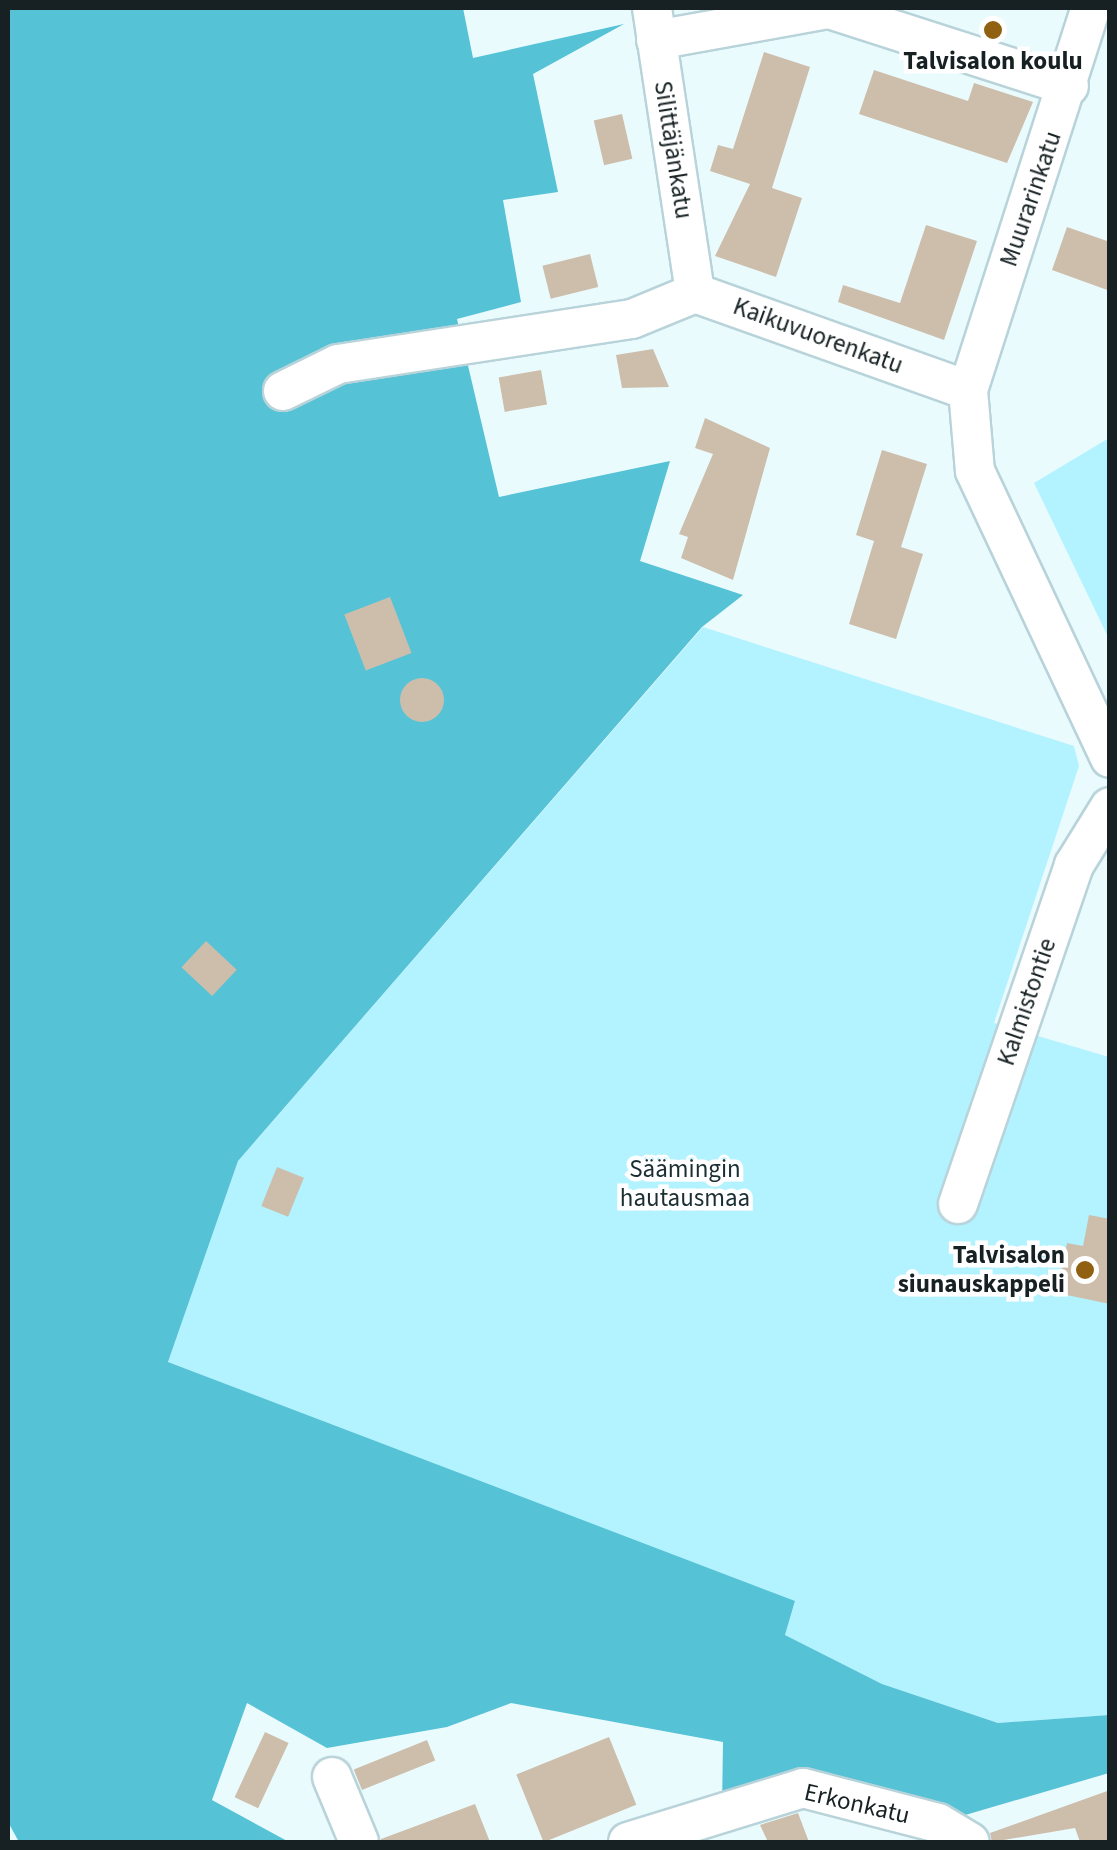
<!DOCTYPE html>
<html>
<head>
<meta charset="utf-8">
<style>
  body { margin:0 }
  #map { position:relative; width:1117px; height:1850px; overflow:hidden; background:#eafbfe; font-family:"Source Sans 3",sans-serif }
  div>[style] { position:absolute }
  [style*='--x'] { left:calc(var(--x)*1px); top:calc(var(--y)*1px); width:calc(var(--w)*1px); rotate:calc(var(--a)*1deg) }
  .green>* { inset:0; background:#b3f2ff }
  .forest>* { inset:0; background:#55c2d6 }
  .building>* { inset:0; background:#cdbeac; transform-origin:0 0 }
  .round { border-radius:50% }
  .roads { filter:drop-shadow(2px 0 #b8d3d9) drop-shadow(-2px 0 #b8d3d9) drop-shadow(0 2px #b8d3d9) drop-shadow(0 -2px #b8d3d9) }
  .minor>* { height:38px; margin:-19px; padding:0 19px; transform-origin:19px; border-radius:19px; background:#fff }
  .dots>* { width:28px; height:28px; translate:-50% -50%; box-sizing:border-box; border:5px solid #fff; border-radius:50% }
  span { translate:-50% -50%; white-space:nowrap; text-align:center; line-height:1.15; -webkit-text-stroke:9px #fff; paint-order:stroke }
  .poi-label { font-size:25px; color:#172123; font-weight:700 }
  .right { translate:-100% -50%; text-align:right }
  .street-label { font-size:25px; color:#172123 }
  .park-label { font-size:25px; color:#1b2f33 }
  .frame { position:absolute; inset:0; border:10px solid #172123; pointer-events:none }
</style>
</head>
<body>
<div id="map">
  <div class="green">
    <i style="clip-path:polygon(1109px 438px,1109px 639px,1034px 483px)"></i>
    <i style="clip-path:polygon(703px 627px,1074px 746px,1079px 766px,994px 1023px,1109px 1057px,1109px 1715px,998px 1723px,882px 1684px,785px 1635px,795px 1602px,168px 1362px,238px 1161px)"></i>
  </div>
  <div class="forest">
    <i style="clip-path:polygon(8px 8px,463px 8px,473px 58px,624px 24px,533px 74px,558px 192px,503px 200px,521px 302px,457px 319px,499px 497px,670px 461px,640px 561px,743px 595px,702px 627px,238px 1161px,168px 1362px,795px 1601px,785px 1635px,882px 1684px,998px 1723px,1109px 1715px,1109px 1773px,938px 1823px,803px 1788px,722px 1809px,723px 1742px,511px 1703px,447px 1727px,327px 1748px,247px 1703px,212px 1800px,289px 1842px,19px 1842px,8px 1822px)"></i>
  </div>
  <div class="building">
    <i style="clip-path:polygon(764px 52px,810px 67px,772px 188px,802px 198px,776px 277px,715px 256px,750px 184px,710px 171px,718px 145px,733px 149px)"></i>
    <i style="clip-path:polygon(874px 70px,968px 101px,974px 83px,1033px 102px,1007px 163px,859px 114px)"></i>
    <i style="left:622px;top:114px;width:46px;height:29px;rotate:77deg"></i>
    <i style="clip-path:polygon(926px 225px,977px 241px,944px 340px,838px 302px,843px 285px,900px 303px)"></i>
    <i style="clip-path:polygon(1067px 227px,1110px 242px,1110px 291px,1052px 270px)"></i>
    <i style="left:590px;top:254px;width:34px;height:49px;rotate:76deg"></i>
    <i style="clip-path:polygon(653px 349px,669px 387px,622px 388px,616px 355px)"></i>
    <i style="left:541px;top:370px;width:35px;height:43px;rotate:80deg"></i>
    <i style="clip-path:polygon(705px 418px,770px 448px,733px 580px,681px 558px,688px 537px,679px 534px,713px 454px,695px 448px)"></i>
    <i style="clip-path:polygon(882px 450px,927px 464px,901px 547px,923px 554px,896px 639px,849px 624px,874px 541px,856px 535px)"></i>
    <i style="left:390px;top:597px;width:60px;height:49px;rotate:69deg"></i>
    <i class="round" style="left:400px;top:678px;width:44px;height:44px"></i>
    <i style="left:206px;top:941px;width:42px;height:36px;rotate:43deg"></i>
    <i style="left:277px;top:1167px;width:29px;height:42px;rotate:22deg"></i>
    <i style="clip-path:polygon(1089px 1215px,1110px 1219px,1110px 1304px,1057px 1293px,1067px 1243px,1083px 1246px)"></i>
    <i style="left:265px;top:1732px;width:26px;height:72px;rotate:25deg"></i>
    <i style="left:609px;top:1737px;width:73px;height:100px;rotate:68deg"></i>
    <i style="left:427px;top:1740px;width:22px;height:79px;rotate:68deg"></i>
    <i style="clip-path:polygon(1110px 1790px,1110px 1842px,1080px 1842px,1075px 1828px,992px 1842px,990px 1833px)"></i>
    <i style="clip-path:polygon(475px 1804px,490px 1842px,381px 1842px,381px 1839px)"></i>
    <i style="clip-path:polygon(798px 1813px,809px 1842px,768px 1842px,760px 1825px)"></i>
  </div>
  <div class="roads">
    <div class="minor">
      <i style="--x:652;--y:8;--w:288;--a:81.4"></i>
      <i style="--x:656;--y:40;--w:176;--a:-10.2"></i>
      <i style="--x:829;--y:9;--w:252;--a:17.8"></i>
      <i style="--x:968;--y:390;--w:401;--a:-72.2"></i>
      <i style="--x:283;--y:391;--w:61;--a:-26.1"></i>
      <i style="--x:338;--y:364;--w:297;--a:-8.7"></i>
      <i style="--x:632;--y:319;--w:68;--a:-22.4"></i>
      <i style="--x:695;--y:293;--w:290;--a:19.6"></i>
      <i style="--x:968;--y:390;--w:81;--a:85.1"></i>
      <i style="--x:975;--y:471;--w:317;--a:64.8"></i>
      <i style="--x:958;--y:1204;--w:358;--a:-71.1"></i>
      <i style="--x:1074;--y:865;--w:68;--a:-58.2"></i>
      <i style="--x:332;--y:1777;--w:70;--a:67.4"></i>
      <i style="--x:628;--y:1842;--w:183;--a:-17.1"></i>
      <i style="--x:803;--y:1788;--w:139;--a:14.5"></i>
      <i style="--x:938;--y:1823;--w:37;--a:31"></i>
    </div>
  </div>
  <div class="dots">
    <i style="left:993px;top:30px;background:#926011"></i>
    <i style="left:1085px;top:1270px;background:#926011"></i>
  </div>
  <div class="poi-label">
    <span style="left:993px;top:61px">Talvisalon koulu</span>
    <span class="right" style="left:1065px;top:1270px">Talvisalon<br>siunauskappeli</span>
  </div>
  <div class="street-label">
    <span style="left:673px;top:150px;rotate:81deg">Silittäjänkatu</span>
    <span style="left:1031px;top:199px;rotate:-71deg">Muurarinkatu</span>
    <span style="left:818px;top:336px;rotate:20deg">Kaikuvuorenkatu</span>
    <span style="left:1027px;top:1002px;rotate:-71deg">Kalmistontie</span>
    <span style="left:857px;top:1804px;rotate:13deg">Erkonkatu</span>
  </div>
  <div class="park-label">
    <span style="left:685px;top:1184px">Säämingin<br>hautausmaa</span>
  </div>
  <div class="frame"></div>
</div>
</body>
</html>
